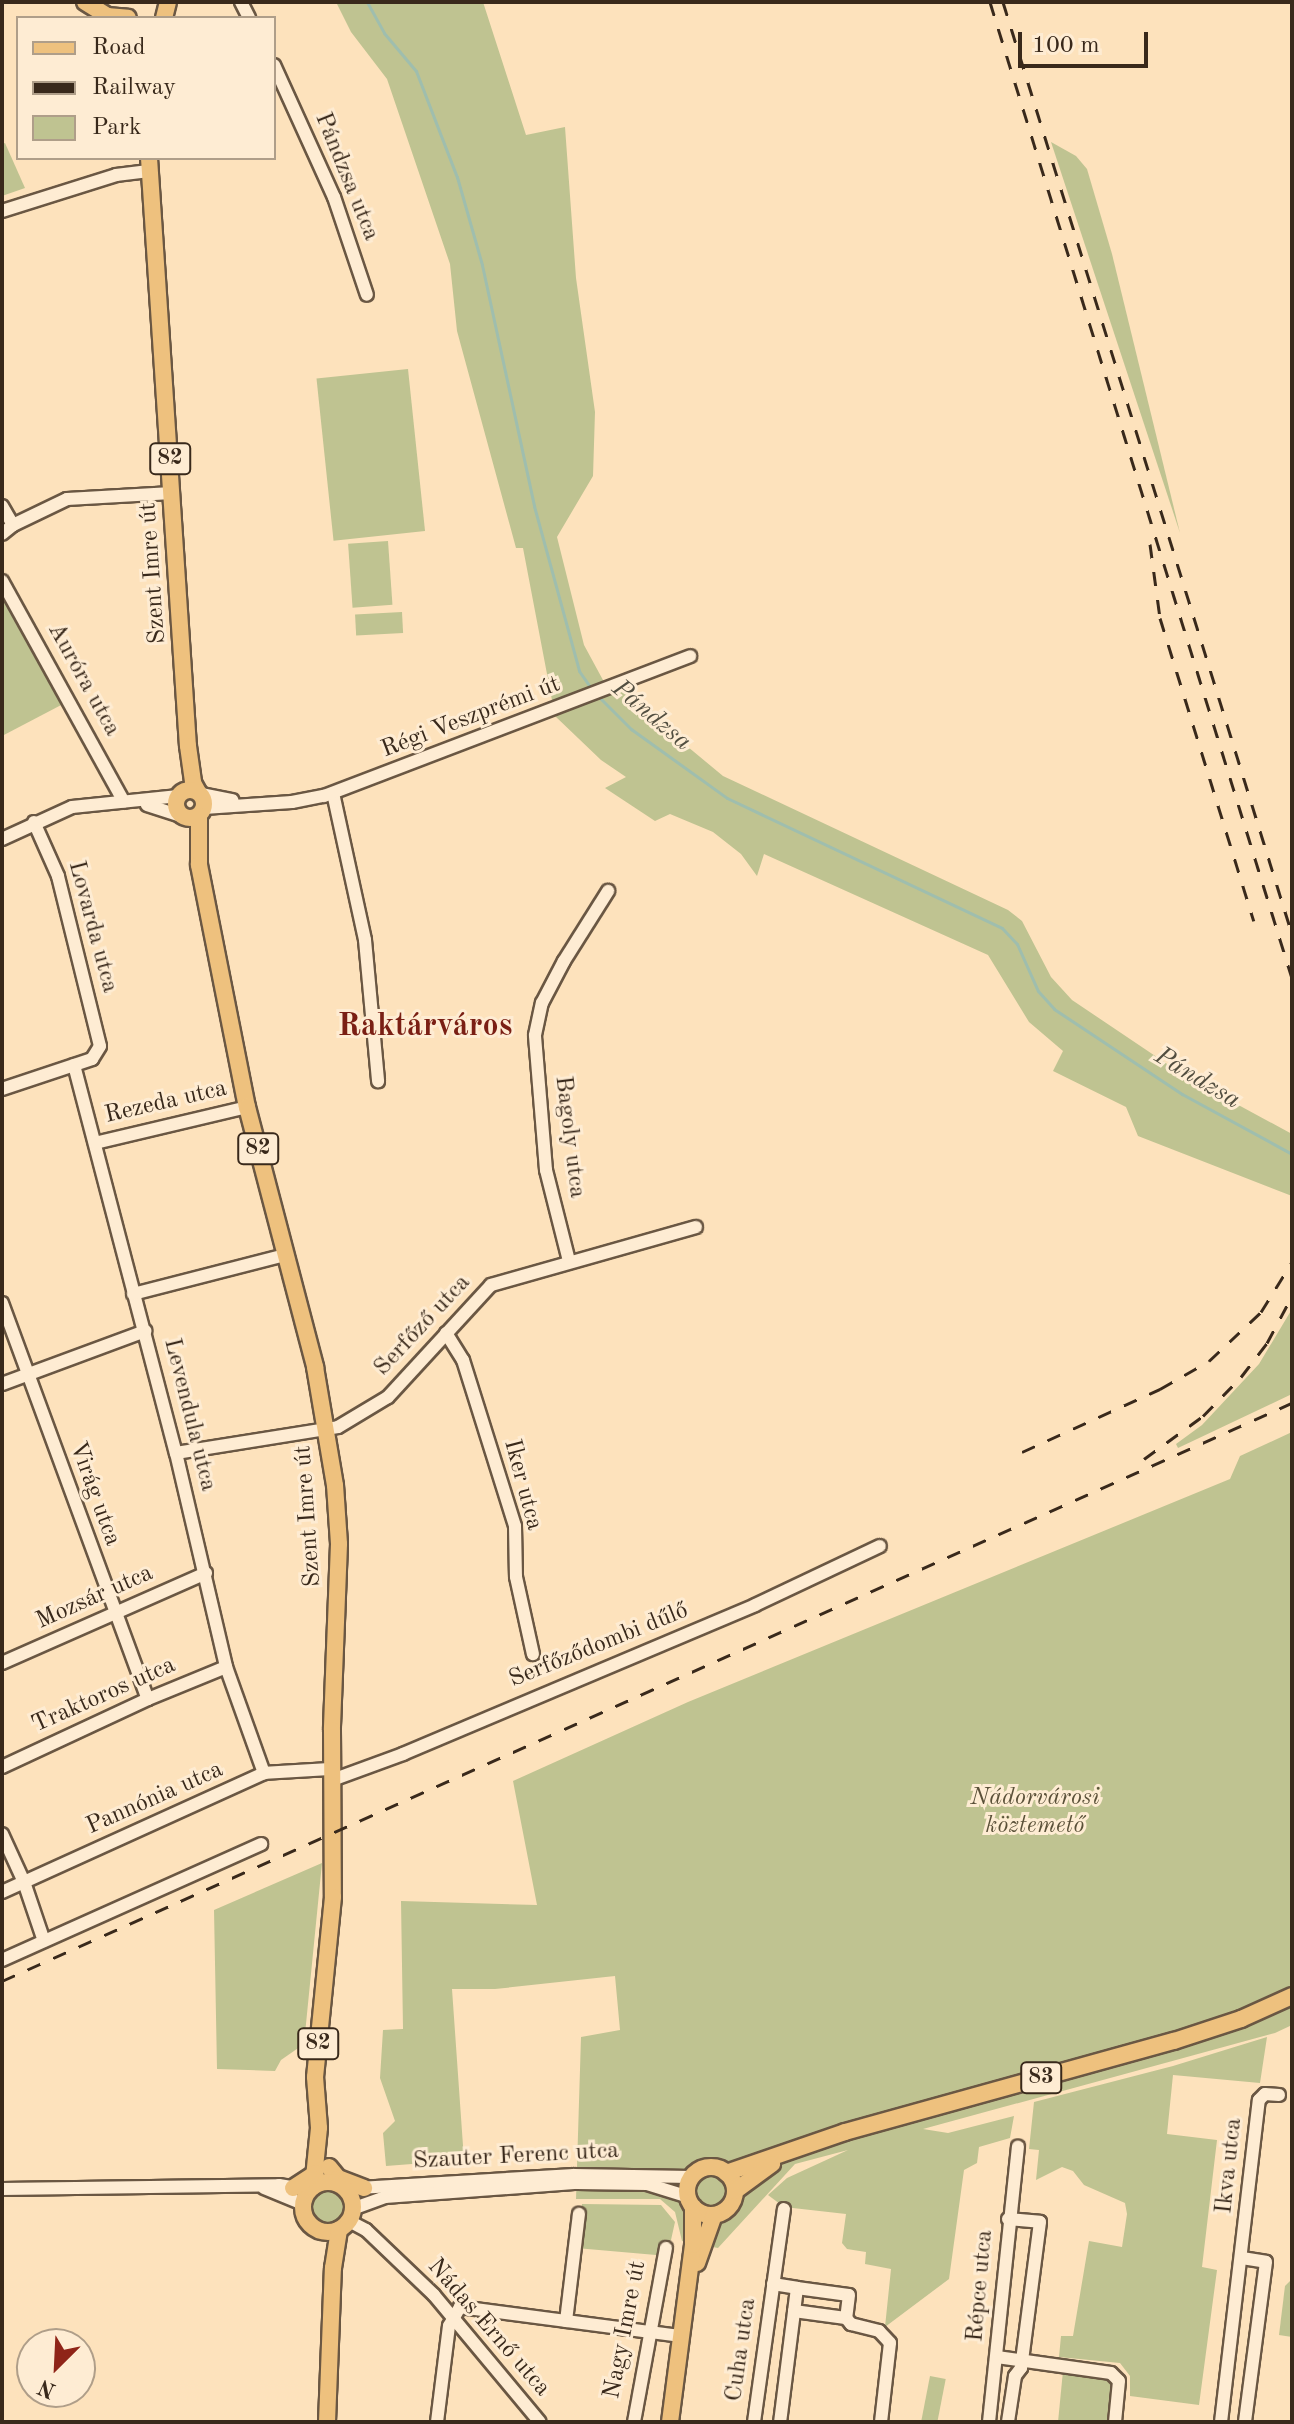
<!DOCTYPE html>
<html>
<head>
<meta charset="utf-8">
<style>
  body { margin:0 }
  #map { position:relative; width:1294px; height:2424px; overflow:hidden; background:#fde2bc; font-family:"Old Standard TT",serif }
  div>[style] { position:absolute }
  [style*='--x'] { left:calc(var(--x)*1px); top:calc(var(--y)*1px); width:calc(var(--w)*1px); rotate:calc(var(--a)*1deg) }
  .green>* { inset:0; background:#bfc391; transform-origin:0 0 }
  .round { border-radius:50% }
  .stream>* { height:3px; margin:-1.5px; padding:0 1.5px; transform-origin:1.5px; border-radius:1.5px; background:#9fbeae }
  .roads { filter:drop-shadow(2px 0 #6a5743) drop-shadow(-2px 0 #6a5743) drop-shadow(0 2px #6a5743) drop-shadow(0 -2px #6a5743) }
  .minor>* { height:12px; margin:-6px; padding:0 6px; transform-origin:6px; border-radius:6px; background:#feecd3 }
  .major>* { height:16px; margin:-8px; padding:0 8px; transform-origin:8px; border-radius:8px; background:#eec17e }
  .major>.ring { margin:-8px; padding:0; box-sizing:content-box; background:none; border:16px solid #eec17e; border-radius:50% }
  .rail>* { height:3px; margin-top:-1.5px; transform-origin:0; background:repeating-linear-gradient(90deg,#39291b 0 14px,transparent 0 28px) }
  span { translate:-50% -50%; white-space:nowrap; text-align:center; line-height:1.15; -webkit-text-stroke:6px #feecd3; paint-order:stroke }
  .shield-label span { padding:2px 6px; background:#feecd3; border:2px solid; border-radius:6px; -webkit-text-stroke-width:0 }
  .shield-label { font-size:22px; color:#39291b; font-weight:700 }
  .street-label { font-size:24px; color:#39291b }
  .park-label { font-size:24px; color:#5a5038; font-style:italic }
  .water-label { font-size:26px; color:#524e40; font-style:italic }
  .district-label { font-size:32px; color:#7a1f14; font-weight:700 }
  .frame { position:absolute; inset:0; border:4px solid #39291b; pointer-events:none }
  .legend { position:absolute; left:16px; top:16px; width:260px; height:144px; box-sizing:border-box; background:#feecd3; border:2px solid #af9e89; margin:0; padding:10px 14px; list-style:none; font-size:24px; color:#39291b }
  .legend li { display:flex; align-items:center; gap:16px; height:40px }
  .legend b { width:40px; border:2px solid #af9e89 }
  .north { position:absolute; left:16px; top:2328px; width:80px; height:80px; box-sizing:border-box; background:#feecd3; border:2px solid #af9e89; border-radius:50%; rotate:204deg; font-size:22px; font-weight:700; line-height:32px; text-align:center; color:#39291b }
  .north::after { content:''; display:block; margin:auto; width:28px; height:36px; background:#8f2418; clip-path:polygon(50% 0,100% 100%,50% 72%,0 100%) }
  .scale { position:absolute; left:1018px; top:32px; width:130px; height:36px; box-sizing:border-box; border:4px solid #39291b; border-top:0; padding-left:10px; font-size:24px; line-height:28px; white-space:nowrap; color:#39291b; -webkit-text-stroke:6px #feecd3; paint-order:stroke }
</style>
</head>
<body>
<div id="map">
  <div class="green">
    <i style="clip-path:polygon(336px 2px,483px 2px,526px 135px,565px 127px,576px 278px,595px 412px,593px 476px,557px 537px,584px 645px,610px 693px,632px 688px,682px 742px,723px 776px,1008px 910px,1022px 921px,1051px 977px,1072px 1000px,1185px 1076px,1292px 1134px,1292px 1196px,1138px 1136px,1126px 1107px,1053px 1071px,1063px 1051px,1029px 1022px,988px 955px,764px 854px,757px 876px,741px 854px,713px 832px,670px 814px,655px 821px,605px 788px,626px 777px,601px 760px,555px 716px,523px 548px,516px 548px,457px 331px,450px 264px,387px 79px,351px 32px)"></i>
    <i style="clip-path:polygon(1051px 142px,1076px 156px,1087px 169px,1112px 254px,1180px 533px)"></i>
    <i style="clip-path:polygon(5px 143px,25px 188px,2px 196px,2px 144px)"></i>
    <i style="left:408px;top:369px;width:163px;height:92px;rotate:84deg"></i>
    <i style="left:388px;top:541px;width:64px;height:40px;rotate:86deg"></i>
    <i style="clip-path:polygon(2px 585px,65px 703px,2px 736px)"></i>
    <i style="left:402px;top:612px;width:21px;height:47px;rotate:87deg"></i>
    <i style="clip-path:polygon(1292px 1309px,1292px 1394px,1178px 1448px,1176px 1444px,1202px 1425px,1259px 1364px)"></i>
    <i style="clip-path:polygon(1292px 1432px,1292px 2025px,1275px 2033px,923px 2129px,948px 2133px,1014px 2116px,1010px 2138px,979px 2147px,977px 2163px,964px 2170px,949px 2279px,885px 2327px,891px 2269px,865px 2264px,866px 2252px,847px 2249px,842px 2243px,846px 2214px,784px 2207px,768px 2195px,787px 2178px,848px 2150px,795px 2164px,718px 2248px,682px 2241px,675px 2212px,660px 2199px,576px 2199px,581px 2037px,620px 2030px,615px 1976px,495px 1989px,452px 1989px,464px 2160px,386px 2166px,383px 2133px,395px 2121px,380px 2078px,383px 2030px,403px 2029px,401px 1901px,537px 1905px,513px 1781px,688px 1702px,1230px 1479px,1240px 1456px)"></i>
    <i style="clip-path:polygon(322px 1863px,304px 2044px,281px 2060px,275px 2071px,217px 2069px,214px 1910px)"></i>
    <i style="clip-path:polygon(1267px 2037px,1260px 2083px,1173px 2075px,1167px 2134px,1217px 2140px,1202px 2267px,1217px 2270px,1199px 2405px,1130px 2396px,1130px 2376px,1120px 2363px,1059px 2357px,1061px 2336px,1073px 2336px,1089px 2241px,1122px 2247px,1127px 2214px,1125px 2203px,1084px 2185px,1073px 2171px,1062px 2167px,1036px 2180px,1039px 2150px,1029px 2149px,1034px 2102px,1173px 2066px)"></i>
    <i class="round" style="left:313px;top:2191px;width:32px;height:32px"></i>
    <i style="clip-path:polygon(582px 2204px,661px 2205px,675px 2222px,671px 2240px,665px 2242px,656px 2255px,576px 2248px)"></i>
    <i style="clip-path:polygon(1292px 2279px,1292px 2337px,1279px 2335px,1285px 2286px)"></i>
    <i style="clip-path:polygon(1063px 2371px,1110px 2376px,1116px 2382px,1112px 2422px,1058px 2422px)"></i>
    <i style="left:930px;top:2376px;width:16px;height:46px;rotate:11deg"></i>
  </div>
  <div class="stream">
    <i style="--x:367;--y:2;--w:35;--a:61"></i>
    <i style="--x:384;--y:33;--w:50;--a:49.9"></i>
    <i style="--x:416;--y:71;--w:114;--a:68.9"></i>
    <i style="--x:457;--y:177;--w:91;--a:74.1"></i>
    <i style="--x:482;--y:265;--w:247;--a:77.8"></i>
    <i style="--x:534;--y:506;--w:171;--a:74.7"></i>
    <i style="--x:579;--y:671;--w:24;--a:55"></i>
    <i style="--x:598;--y:696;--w:47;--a:45"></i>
    <i style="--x:631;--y:729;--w:118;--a:35.7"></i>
    <i style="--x:727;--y:798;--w:304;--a:25.3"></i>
    <i style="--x:1002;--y:928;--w:22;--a:47"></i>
    <i style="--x:1017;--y:944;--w:51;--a:65.9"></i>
    <i style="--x:1038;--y:991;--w:24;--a:48"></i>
    <i style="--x:1054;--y:1009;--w:154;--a:33.6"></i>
    <i style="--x:1182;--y:1094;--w:125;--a:28.6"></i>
  </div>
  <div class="roads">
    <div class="minor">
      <i style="--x:241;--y:2;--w:18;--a:63"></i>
      <i style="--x:274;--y:65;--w:145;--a:65.6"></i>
      <i style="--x:334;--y:197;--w:103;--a:71.4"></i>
      <i style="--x:2;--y:211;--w:120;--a:-17.5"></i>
      <i style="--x:116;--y:175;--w:33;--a:-7"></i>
      <i style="--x:2;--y:506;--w:22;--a:60"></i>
      <i style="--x:13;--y:525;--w:14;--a:141"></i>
      <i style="--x:13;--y:525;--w:60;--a:-25.7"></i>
      <i style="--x:67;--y:499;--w:105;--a:-3.3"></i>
      <i style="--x:2;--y:581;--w:252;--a:61.1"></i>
      <i style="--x:333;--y:793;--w:150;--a:77.7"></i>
      <i style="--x:365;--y:940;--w:142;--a:84.7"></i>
      <i style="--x:201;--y:794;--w:32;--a:11"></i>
      <i style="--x:147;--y:805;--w:36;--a:18"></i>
      <i style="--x:204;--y:808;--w:88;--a:-3.9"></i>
      <i style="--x:292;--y:802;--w:33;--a:-11"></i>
      <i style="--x:324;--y:796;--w:392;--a:-20.9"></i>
      <i style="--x:2;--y:839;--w:77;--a:-24.6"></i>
      <i style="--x:72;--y:807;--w:107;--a:-5.9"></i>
      <i style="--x:74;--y:1065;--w:401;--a:75.3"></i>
      <i style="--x:176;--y:1453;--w:220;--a:76.8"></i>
      <i style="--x:226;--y:1667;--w:113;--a:70.3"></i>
      <i style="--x:2;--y:1089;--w:95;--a:-18.4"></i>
      <i style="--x:92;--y:1059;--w:15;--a:-58"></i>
      <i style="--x:100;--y:1046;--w:175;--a:-103.9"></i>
      <i style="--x:58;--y:876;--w:59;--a:-114"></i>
      <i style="--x:95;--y:1143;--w:156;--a:-13.3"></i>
      <i style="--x:569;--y:1261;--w:94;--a:-104.2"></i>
      <i style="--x:546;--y:1170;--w:135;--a:-94.7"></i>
      <i style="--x:535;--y:1035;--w:33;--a:-78"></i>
      <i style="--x:542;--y:1003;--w:47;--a:-62.4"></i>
      <i style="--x:564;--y:961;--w:83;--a:-57.8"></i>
      <i style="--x:133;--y:1294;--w:157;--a:-14.4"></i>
      <i style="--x:2;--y:1303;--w:422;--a:69.8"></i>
      <i style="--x:446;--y:1333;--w:32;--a:58"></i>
      <i style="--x:463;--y:1360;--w:174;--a:72.6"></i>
      <i style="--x:515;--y:1526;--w:51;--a:88.9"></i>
      <i style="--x:516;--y:1577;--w:79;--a:77.6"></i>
      <i style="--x:2;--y:1384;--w:153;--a:-20.3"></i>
      <i style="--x:176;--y:1453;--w:164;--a:-9.1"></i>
      <i style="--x:338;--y:1427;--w:58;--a:-31"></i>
      <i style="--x:388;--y:1397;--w:152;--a:-47.4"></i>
      <i style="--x:491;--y:1285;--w:213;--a:-15.8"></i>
      <i style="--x:2;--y:1663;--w:223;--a:-23.8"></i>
      <i style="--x:2;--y:1767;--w:161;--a:-25"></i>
      <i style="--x:148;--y:1699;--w:84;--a:-22.3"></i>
      <i style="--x:332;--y:1780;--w:76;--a:-20.1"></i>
      <i style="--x:403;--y:1754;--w:382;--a:-22.9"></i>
      <i style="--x:755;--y:1605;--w:138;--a:-25.3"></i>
      <i style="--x:2;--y:1834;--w:53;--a:65.4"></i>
      <i style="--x:24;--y:1882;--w:62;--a:71.3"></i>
      <i style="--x:2;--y:1892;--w:288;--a:-24.4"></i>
      <i style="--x:264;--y:1773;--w:68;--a:-3.4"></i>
      <i style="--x:2;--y:1960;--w:284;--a:-24.1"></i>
      <i style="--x:264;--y:2188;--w:42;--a:22.3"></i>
      <i style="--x:359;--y:2188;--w:215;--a:-3.5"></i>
      <i style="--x:574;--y:2175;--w:117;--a:1"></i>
      <i style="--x:2;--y:2189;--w:277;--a:-0.8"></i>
      <i style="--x:279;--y:2185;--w:20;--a:9"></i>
      <i style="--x:352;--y:2209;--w:35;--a:-20"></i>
      <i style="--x:385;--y:2197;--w:193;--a:-4.2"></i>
      <i style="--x:577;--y:2183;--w:70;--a:0.8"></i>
      <i style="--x:647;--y:2184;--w:44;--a:17.2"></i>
      <i style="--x:1008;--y:2219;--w:32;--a:5"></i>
      <i style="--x:1040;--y:2222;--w:147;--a:97.4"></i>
      <i style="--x:1021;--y:2368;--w:10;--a:127"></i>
      <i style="--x:1015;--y:2376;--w:47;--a:98.7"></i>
      <i style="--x:349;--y:2221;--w:19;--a:28"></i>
      <i style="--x:366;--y:2230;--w:94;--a:43.7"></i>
      <i style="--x:434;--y:2295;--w:165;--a:50.2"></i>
      <i style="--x:1242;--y:2258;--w:24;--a:9"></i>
      <i style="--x:1266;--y:2262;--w:161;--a:97.5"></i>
      <i style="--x:773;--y:2284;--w:24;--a:9"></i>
      <i style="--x:797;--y:2288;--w:135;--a:97.2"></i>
      <i style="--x:797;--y:2288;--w:52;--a:7.7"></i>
      <i style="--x:849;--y:2295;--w:23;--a:97"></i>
      <i style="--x:794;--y:2311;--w:52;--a:7.7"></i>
      <i style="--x:846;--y:2318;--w:8;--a:50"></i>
      <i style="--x:851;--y:2324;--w:29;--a:14"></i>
      <i style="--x:879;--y:2331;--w:16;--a:47"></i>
      <i style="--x:890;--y:2343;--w:80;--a:96.5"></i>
      <i style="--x:566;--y:2321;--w:108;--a:-83.1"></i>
      <i style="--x:997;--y:2357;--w:115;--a:8"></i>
      <i style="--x:1111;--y:2373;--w:11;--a:45"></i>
      <i style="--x:1119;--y:2381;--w:41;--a:95.6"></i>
      <i style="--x:437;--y:2422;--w:97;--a:-82.9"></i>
      <i style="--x:449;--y:2326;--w:22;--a:-60"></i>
      <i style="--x:460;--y:2307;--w:223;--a:7.5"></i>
      <i style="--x:634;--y:2422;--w:177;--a:-79.6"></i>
      <i style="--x:754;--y:2422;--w:215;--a:-82"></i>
      <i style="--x:989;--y:2422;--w:277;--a:-84"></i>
      <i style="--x:1221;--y:2422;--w:324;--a:-83.3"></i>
      <i style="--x:1259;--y:2100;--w:8;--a:-45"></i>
      <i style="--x:1265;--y:2094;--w:14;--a:4"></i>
    </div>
    <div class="major">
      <i style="--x:85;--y:2;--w:26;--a:32"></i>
      <i style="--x:107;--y:16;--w:21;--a:5"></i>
      <i style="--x:164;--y:18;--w:16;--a:-76"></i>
      <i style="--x:149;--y:158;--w:589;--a:86.21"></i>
      <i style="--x:188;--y:746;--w:37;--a:82"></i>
      <i style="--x:193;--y:783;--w:10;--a:61"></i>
      <i class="ring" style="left:176px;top:790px;width:12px;height:12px"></i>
      <i style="--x:199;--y:816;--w:49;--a:90"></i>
      <i style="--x:199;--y:865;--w:247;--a:78.8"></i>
      <i style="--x:247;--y:1107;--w:269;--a:75.3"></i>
      <i style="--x:315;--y:1367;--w:120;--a:80.4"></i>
      <i style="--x:335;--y:1485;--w:59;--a:86.1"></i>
      <i style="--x:339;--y:1544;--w:186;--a:92.2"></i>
      <i style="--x:332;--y:1730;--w:167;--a:89.7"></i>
      <i style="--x:333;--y:1897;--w:181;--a:95.7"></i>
      <i style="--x:315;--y:2077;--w:51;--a:85.5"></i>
      <i style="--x:319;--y:2128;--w:59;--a:95.8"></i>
      <i style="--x:329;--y:2167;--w:14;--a:51"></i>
      <i style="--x:338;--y:2178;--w:28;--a:21"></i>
      <i class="ring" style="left:687px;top:2167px;width:32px;height:32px"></i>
      <i style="--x:726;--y:2173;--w:126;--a:-19"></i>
      <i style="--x:845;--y:2132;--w:341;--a:-15.5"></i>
      <i style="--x:1174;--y:2041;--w:71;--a:-18.2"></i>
      <i style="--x:1241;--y:2019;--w:56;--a:-24.3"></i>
      <i class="ring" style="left:303px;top:2182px;width:34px;height:34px"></i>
      <i style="--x:293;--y:2188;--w:27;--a:-33"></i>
      <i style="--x:735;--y:2191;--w:46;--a:-36.1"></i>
      <i style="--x:697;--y:2263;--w:51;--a:-70.5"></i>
      <i style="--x:327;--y:2422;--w:154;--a:-87.8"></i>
      <i style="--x:333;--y:2268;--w:39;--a:-81"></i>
      <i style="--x:670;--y:2422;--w:178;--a:-82.6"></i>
      <i style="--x:693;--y:2245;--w:38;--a:-90"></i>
    </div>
  </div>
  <div class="rail">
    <i style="--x:990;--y:2;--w:1022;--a:72.81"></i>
    <i style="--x:1003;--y:2;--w:976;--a:72.77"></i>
    <i style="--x:1150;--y:544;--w:75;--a:82.3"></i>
    <i style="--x:1160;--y:618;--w:317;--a:72.8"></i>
    <i style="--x:1022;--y:1452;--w:152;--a:-24.5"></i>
    <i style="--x:1160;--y:1389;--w:56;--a:-29.7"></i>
    <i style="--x:1209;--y:1361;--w:71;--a:-43.3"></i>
    <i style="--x:1261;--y:1312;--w:59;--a:-58.2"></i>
    <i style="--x:1144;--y:1459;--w:73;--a:-36.1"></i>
    <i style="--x:1203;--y:1416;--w:54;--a:-45.7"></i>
    <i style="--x:1241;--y:1377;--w:43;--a:-52.6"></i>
    <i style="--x:1267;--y:1343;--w:53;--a:-62"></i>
    <i style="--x:2;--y:1981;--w:1414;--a:-24.14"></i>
  </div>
  <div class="shield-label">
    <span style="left:170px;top:459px">82</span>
    <span style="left:258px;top:1149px">82</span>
    <span style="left:318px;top:2044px">82</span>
    <span style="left:1041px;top:2078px">83</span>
  </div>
  <div class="street-label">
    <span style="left:346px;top:177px;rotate:68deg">Pándzsa utca</span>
    <span style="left:154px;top:573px;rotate:-94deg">Szent Imre út</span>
    <span style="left:83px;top:680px;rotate:61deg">Auróra utca</span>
    <span style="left:471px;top:718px;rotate:-21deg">Régi Veszprémi út</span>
    <span style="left:92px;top:927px;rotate:75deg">Lovarda utca</span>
    <span style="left:166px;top:1103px;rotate:-13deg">Rezeda utca</span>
    <span style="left:569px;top:1137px;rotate:83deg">Bagoly utca</span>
    <span style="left:423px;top:1326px;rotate:-47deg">Serfőző utca</span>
    <span style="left:189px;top:1415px;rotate:76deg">Levendula utca</span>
    <span style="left:522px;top:1485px;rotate:75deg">Iker utca</span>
    <span style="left:94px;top:1494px;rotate:70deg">Virág utca</span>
    <span style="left:309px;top:1516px;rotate:-94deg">Szent Imre út</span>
    <span style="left:95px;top:1598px;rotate:-24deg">Mozsár utca</span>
    <span style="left:599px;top:1646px;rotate:-22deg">Serfőződombi dűlő</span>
    <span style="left:104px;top:1696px;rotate:-24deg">Traktoros utca</span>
    <span style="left:155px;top:1799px;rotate:-24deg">Pannónia utca</span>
    <span style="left:516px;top:2157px;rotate:-3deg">Szauter Ferenc utca</span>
    <span style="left:1230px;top:2166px;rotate:-84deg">Ikva utca</span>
    <span style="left:981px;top:2286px;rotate:-85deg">Répce utca</span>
    <span style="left:488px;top:2328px;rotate:49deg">Nádas Ernő utca</span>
    <span style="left:626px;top:2330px;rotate:-79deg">Nagy Imre út</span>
    <span style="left:742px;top:2350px;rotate:-82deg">Cuha utca</span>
  </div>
  <div class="park-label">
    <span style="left:1035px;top:1813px">Nádorvárosi<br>köztemető</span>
  </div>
  <div class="water-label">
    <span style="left:651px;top:716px;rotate:40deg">Pándzsa</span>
    <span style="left:1197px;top:1079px;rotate:31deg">Pándzsa</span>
  </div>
  <div class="district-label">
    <span style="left:425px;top:1027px">Raktárváros</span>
  </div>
  <div class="frame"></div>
  <ul class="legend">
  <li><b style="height:10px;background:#eec17e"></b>Road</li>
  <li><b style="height:10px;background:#39291b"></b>Railway</li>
  <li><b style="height:22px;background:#bfc391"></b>Park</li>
  </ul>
  <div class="north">N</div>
  <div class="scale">100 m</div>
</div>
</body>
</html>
